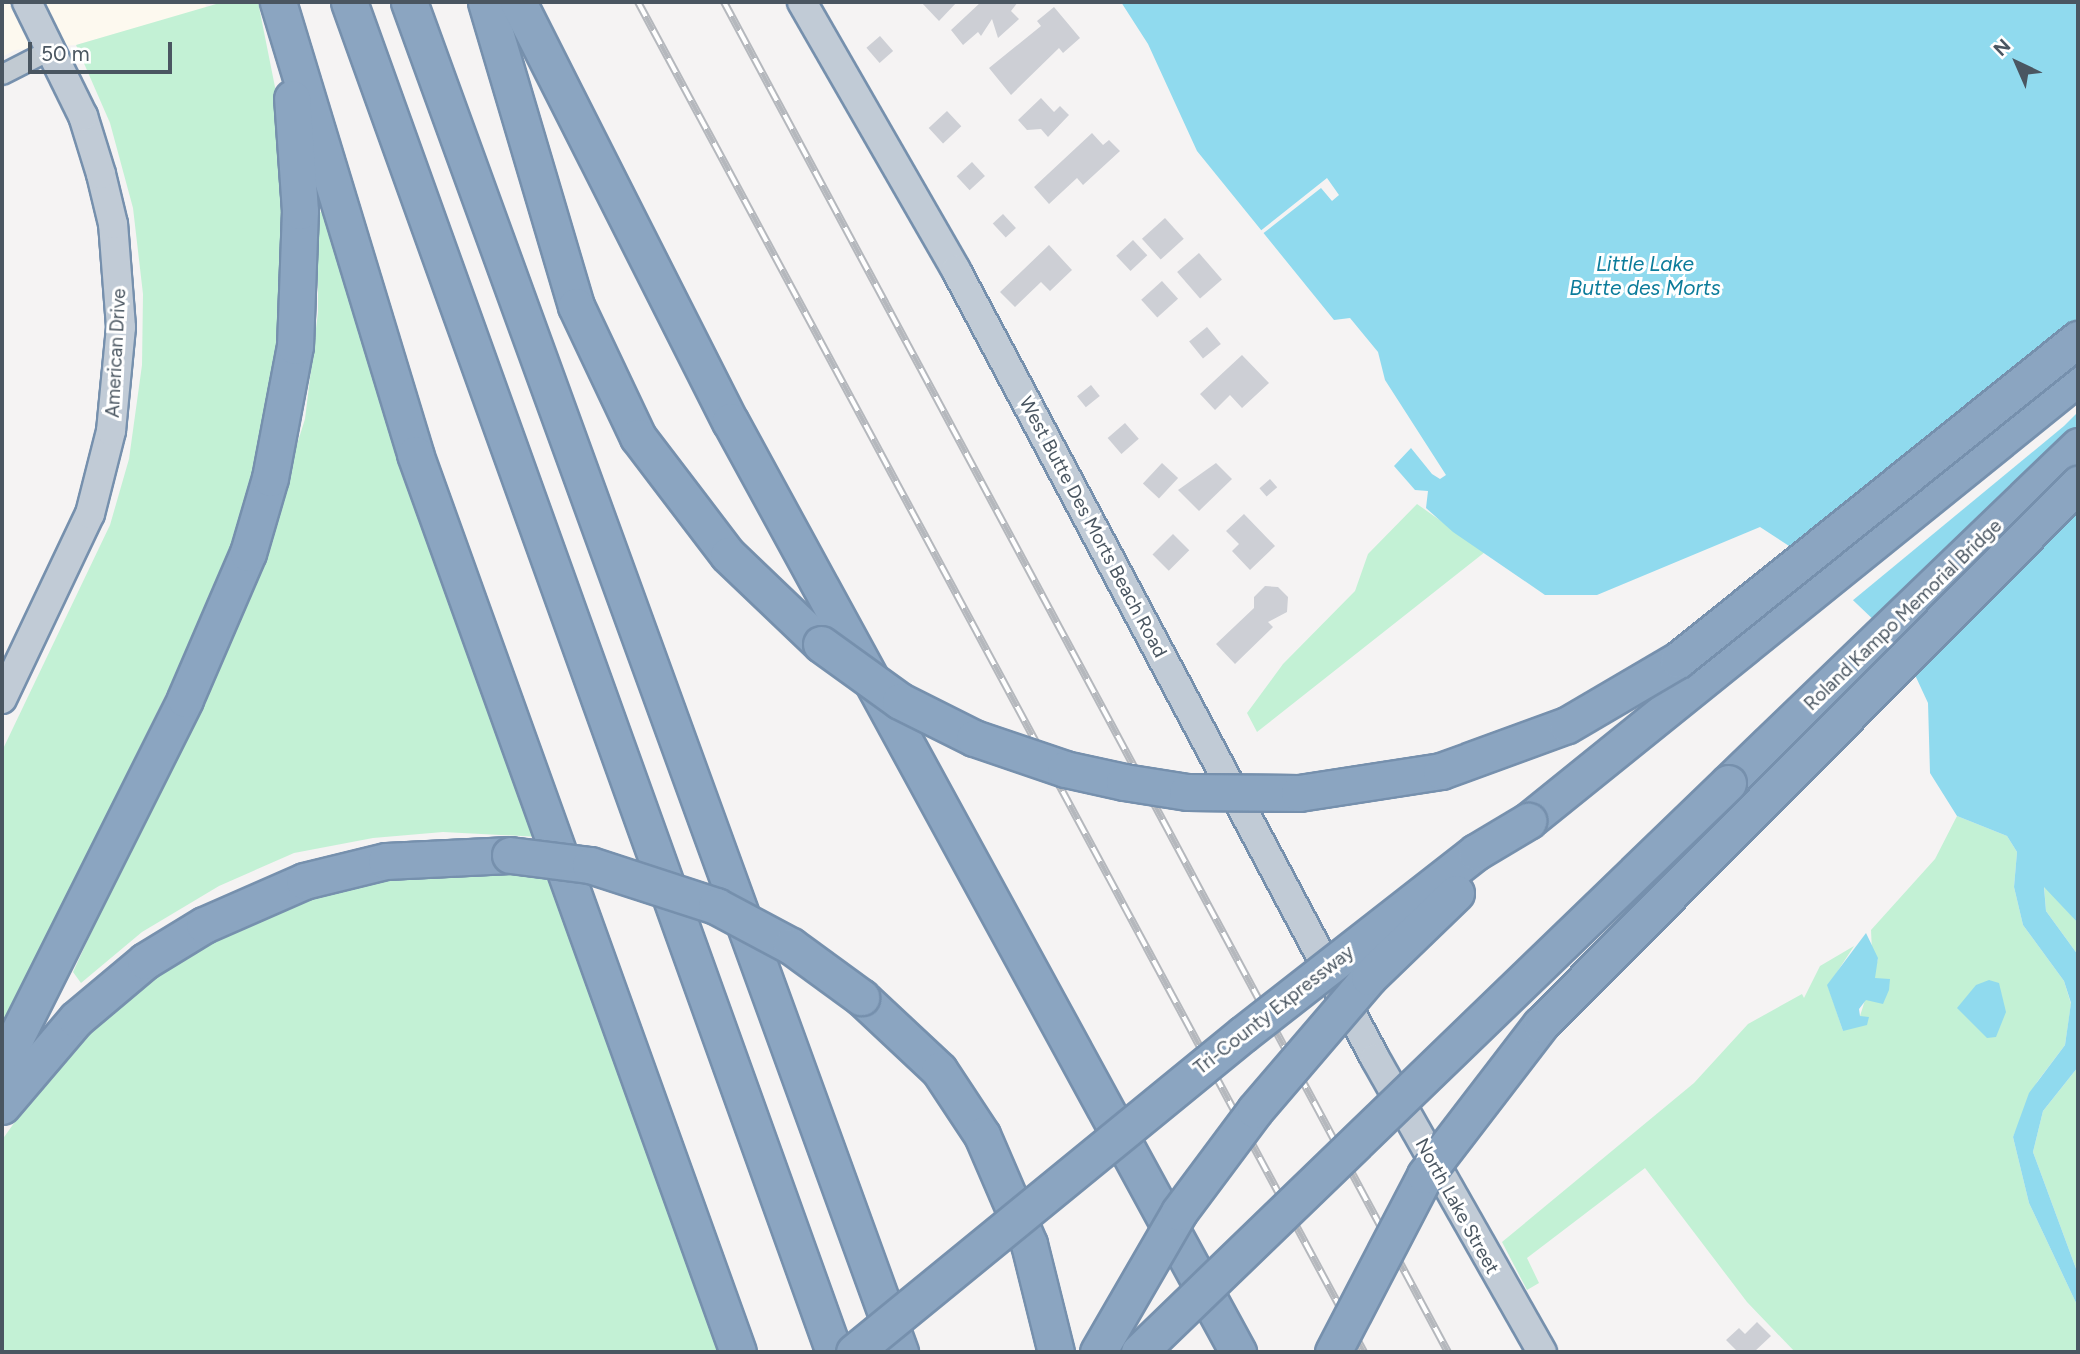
<!DOCTYPE html>
<html>
<head>
<meta charset="utf-8">
<style>
  body { margin:0 }
  #map { position:relative; width:2080px; height:1354px; overflow:hidden; background:#f5f3f3; font-family:Figtree,sans-serif }
  div>[style] { position:absolute }
  [style*='--x'] { left:calc(var(--x)*1px); top:calc(var(--y)*1px); width:calc(var(--w)*1px); rotate:calc(var(--a)*1deg) }
  .commercial>* { inset:0; background:#fdf9ef }
  .green>* { inset:0; background:#c3f1d5 }
  .water>* { inset:0; background:#90daee }
  .pier>* { inset:0; background:#f5f3f3 }
  .building>* { inset:0; background:#cdcfd5; transform-origin:0 0 }
  .roads { filter:drop-shadow(2px 0 #7690ad) drop-shadow(-2px 0 #7690ad) drop-shadow(0 2px #7690ad) drop-shadow(0 -2px #7690ad) }
  .street>* { height:19px; margin:-9.5px; padding:0 9.5px; transform-origin:9.5px; border-radius:9.5px; background:#c1cad2 }
  .secondary>* { height:28px; margin:-14px; padding:0 14px; transform-origin:14px; border-radius:14px; background:#c1cbd6 }
  .highway>* { height:35px; margin:-17.5px; padding:0 17.5px; transform-origin:17.5px; border-radius:17.5px; background:#8ba5c1 }
  .rail>* { height:8px; margin-top:-4px; transform-origin:0; background:repeating-linear-gradient(90deg,#fff 0 16px,#b5b8bd 0 32px); box-sizing:border-box; border-block:2px solid #b5b8bd }
  .bridges { filter:drop-shadow(2px 0 #7690ad) drop-shadow(-2px 0 #7690ad) drop-shadow(0 2px #7690ad) drop-shadow(0 -2px #7690ad) }
  .highway-bridge>* { height:35px; margin:-17.5px; padding:0 17.5px; transform-origin:17.5px; border-radius:17.5px; background:#8ba5c1 }
  span { translate:-50% -50%; white-space:nowrap; text-align:center; line-height:1.15; -webkit-text-stroke:6px #fff; paint-order:stroke }
  .street-label { font-size:19px; color:#4a5661 }
  .water-label { font-size:21px; color:#0c7c9b; font-style:italic }
  .frame { position:absolute; inset:0; border:4px solid #4a5661; pointer-events:none }
  .north { position:absolute; left:1982px; top:28px; width:70px; height:70px; -webkit-text-stroke:5px #fff; paint-order:stroke; rotate:316deg; font-size:19px; font-weight:700; line-height:28px; text-align:center; color:#4a5661 }
  .north::after { content:''; display:block; margin:auto; width:24px; height:32px; background:#4a5661; clip-path:polygon(50% 0,100% 100%,50% 72%,0 100%) }
  .scale { position:absolute; left:28px; top:42px; width:144px; height:32px; box-sizing:border-box; border:4px solid #4a5661; border-top:0; padding-left:9px; font-size:21px; line-height:24px; white-space:nowrap; color:#4a5661; -webkit-text-stroke:5px #fff; paint-order:stroke }
</style>
</head>
<body>
<div id="map">
  <div class="commercial">
    <i style="clip-path:polygon(2px 2px,205px 2px,206px 8px,76px 45px,15px 50px,2px 57px)"></i>
  </div>
  <div class="green">
    <i style="clip-path:polygon(223px 2px,258px 2px,278px 102px,287px 256px,274px 388px,242px 523px,204px 616px,2px 1030px,2px 751px,110px 525px,129px 459px,142px 365px,143px 294px,133px 208px,110px 123px,76px 45px)"></i>
    <i style="clip-path:polygon(324px 208px,540px 837px,443px 832px,373px 838px,294px 853px,219px 886px,142px 932px,81px 983px,73px 972px,256px 574px,305px 419px,318px 312px,318px 215px)"></i>
    <i style="clip-path:polygon(1417px 504px,1485px 552px,1257px 732px,1247px 713px,1283px 664px,1355px 591px,1368px 554px)"></i>
    <i style="clip-path:polygon(1957px 816px,2007px 836px,2017px 852px,2014px 887px,2023px 925px,2064px 981px,2071px 1004px,2065px 1045px,2037px 1082px,2013px 1137px,2029px 1203px,2078px 1307px,2078px 1352px,1795px 1352px,1747px 1302px,1645px 1168px,1527px 1258px,1539px 1283px,1527px 1290px,1502px 1242px,1694px 1083px,1748px 1024px,1802px 994px,1804px 998px,1820px 966px,1854px 946px,1828px 986px,1843px 1031px,1860px 1016px,1878px 959px,1872px 952px,1871px 930px,1935px 859px)"></i>
    <i style="clip-path:polygon(551px 870px,718px 1352px,2px 1352px,2px 1140px,65px 1051px,126px 989px,197px 943px,277px 907px,369px 878px)"></i>
    <i style="clip-path:polygon(2044px 885px,2078px 923px,2078px 955px,2046px 911px)"></i>
    <i style="clip-path:polygon(2078px 1067px,2078px 1274px,2033px 1152px,2043px 1111px)"></i>
  </div>
  <div class="water">
    <i style="clip-path:polygon(1121px 2px,2078px 2px,2078px 923px,2044px 887px,2046px 911px,2078px 955px,2078px 1067px,2043px 1111px,2033px 1152px,2078px 1274px,2078px 1307px,2029px 1203px,2013px 1137px,2029px 1093px,2065px 1045px,2071px 1003px,2064px 981px,2023px 925px,2014px 887px,2017px 852px,2007px 836px,1957px 816px,1930px 773px,1928px 703px,1902px 647px,1812px 561px,1760px 527px,1597px 595px,1545px 595px,1453px 532px,1426px 508px,1428px 491px,1415px 490px,1394px 466px,1411px 448px,1432px 474px,1440px 479px,1446px 475px,1385px 380px,1378px 352px,1350px 318px,1334px 320px,1197px 151px,1148px 44px)"></i>
    <i style="clip-path:polygon(1866px 933px,1878px 958px,1875px 978px,1890px 979px,1889px 990px,1883px 1004px,1866px 1000px,1859px 1009px,1860px 1016px,1869px 1017px,1867px 1025px,1843px 1031px,1827px 985px)"></i>
    <i style="clip-path:polygon(1989px 980px,1999px 983px,2006px 1012px,1996px 1037px,1987px 1038px,1957px 1008px,1976px 985px)"></i>
  </div>
  <div class="pier">
    <i style="clip-path:polygon(1327px 178px,1339px 195px,1332px 201px,1321px 188px,1261px 235px,1259px 232px)"></i>
    <i style="clip-path:polygon(2078px 320px,2078px 412px,2064px 426px,1852px 601px,1810px 564px,1975px 408px)"></i>
  </div>
  <div class="building">
    <i style="clip-path:polygon(921px 2px,957px 2px,939px 21px)"></i>
    <i style="clip-path:polygon(981px 2px,1018px 2px,1011px 11px,1019px 19px,998px 38px,992px 19px,981px 36px,978px 32px,963px 45px,951px 30px)"></i>
    <i style="clip-path:polygon(1054px 7px,1080px 38px,1063px 53px,1059px 48px,1011px 95px,989px 68px,1041px 26px,1037px 21px)"></i>
    <i style="left:880px;top:36px;width:20px;height:18px;rotate:49deg"></i>
    <i style="clip-path:polygon(1041px 98px,1054px 112px,1060px 106px,1069px 115px,1048px 137px,1041px 129px,1027px 130px,1018px 120px)"></i>
    <i style="left:947px;top:111px;width:21px;height:25px;rotate:47deg"></i>
    <i style="clip-path:polygon(1092px 133px,1103px 145px,1109px 140px,1120px 151px,1083px 185px,1077px 178px,1049px 204px,1034px 187px)"></i>
    <i style="left:972px;top:162px;width:19px;height:21px;rotate:47deg"></i>
    <i style="left:1003px;top:214px;width:19px;height:14px;rotate:47deg"></i>
    <i style="left:1165px;top:218px;width:28px;height:31px;rotate:48deg"></i>
    <i style="left:1133px;top:240px;width:21px;height:23px;rotate:47deg"></i>
    <i style="clip-path:polygon(1049px 245px,1072px 270px,1050px 291px,1041px 282px,1015px 307px,1000px 292px)"></i>
    <i style="left:1199px;top:253px;width:35px;height:29px;rotate:49deg"></i>
    <i style="left:1162px;top:281px;width:24px;height:28px;rotate:48deg"></i>
    <i style="left:1207px;top:327px;width:22px;height:23px;rotate:51deg"></i>
    <i style="clip-path:polygon(1242px 355px,1269px 383px,1242px 408px,1230px 395px,1215px 410px,1200px 394px)"></i>
    <i style="left:1091px;top:385px;width:14px;height:18px;rotate:51deg"></i>
    <i style="left:1125px;top:423px;width:21px;height:23px;rotate:49deg"></i>
    <i style="left:1162px;top:463px;width:22px;height:28px;rotate:43deg"></i>
    <i style="clip-path:polygon(1216px 463px,1232px 479px,1199px 511px,1178px 490px)"></i>
    <i style="left:1270px;top:479px;width:11px;height:14px;rotate:49deg"></i>
    <i style="clip-path:polygon(1244px 514px,1275px 546px,1250px 570px,1232px 551px,1239px 544px,1226px 531px)"></i>
    <i style="left:1173px;top:534px;width:23px;height:29px;rotate:45deg"></i>
    <i style="clip-path:polygon(1265px 586px,1278px 587px,1288px 597px,1287px 612px,1268px 622px,1273px 627px,1235px 664px,1216px 644px,1254px 608px,1254px 597px)"></i>
    <i style="clip-path:polygon(1757px 1322px,1771px 1336px,1754px 1352px,1738px 1352px,1726px 1340px,1739px 1328px,1745px 1334px)"></i>
  </div>
  <div class="roads">
    <div class="street">
      <i style="--x:2;--y:74;--w:57;--a:-27"></i>
    </div>
    <div class="secondary">
      <i style="--x:802;--y:2;--w:309;--a:60.1"></i>
      <i style="--x:956;--y:270;--w:892;--a:62"></i>
      <i style="--x:1375;--y:1058;--w:338;--a:60.4"></i>
      <i style="--x:2;--y:699;--w:205;--a:-64.6"></i>
      <i style="--x:90;--y:514;--w:86;--a:-75.8"></i>
      <i style="--x:111;--y:431;--w:104;--a:-84.5"></i>
      <i style="--x:121;--y:327;--w:103;--a:-94.4"></i>
      <i style="--x:113;--y:224;--w:51;--a:-103.5"></i>
      <i style="--x:101;--y:174;--w:61;--a:-107.2"></i>
      <i style="--x:83;--y:116;--w:127;--a:-116.2"></i>
    </div>
    <div class="highway">
      <i style="--x:278;--y:2;--w:472;--a:73.1"></i>
      <i style="--x:415;--y:454;--w:954;--a:70.22"></i>
      <i style="--x:349;--y:2;--w:1434;--a:70.24"></i>
      <i style="--x:409;--y:2;--w:1437;--a:70.01"></i>
      <i style="--x:486;--y:2;--w:317;--a:73.5"></i>
      <i style="--x:576;--y:306;--w:145;--a:64.7"></i>
      <i style="--x:638;--y:437;--w:148;--a:52.7"></i>
      <i style="--x:728;--y:555;--w:129;--a:43.7"></i>
      <i style="--x:518;--y:2;--w:470;--a:63.2"></i>
      <i style="--x:730;--y:421;--w:1061;--a:61.38"></i>
      <i style="--x:1728;--y:783;--w:486;--a:-43.9"></i>
      <i style="--x:1528;--y:821;--w:707;--a:-38.91"></i>
      <i style="--x:861;--y:997;--w:107;--a:43.1"></i>
      <i style="--x:939;--y:1070;--w:78;--a:56.5"></i>
      <i style="--x:982;--y:1135;--w:119;--a:66.7"></i>
      <i style="--x:1029;--y:1244;--w:111;--a:76"></i>
      <i style="--x:2;--y:1065;--w:409;--a:-63.4"></i>
      <i style="--x:185;--y:699;--w:159;--a:-66.7"></i>
      <i style="--x:248;--y:553;--w:78;--a:-73.7"></i>
      <i style="--x:270;--y:478;--w:134;--a:-79.3"></i>
      <i style="--x:295;--y:346;--w:135;--a:-87.9"></i>
      <i style="--x:300;--y:211;--w:113;--a:-94"></i>
      <i style="--x:2;--y:1106;--w:114;--a:-49.6"></i>
      <i style="--x:76;--y:1019;--w:90;--a:-40"></i>
      <i style="--x:145;--y:961;--w:69;--a:-31.4"></i>
      <i style="--x:204;--y:925;--w:109;--a:-23.7"></i>
      <i style="--x:304;--y:881;--w:84;--a:-13.7"></i>
      <i style="--x:386;--y:861;--w:124;--a:-2.8"></i>
    </div>
  </div>
  <div class="rail">
    <i style="--x:638;--y:2;--w:1533;--a:61.73"></i>
    <i style="--x:724;--y:2;--w:1532;--a:61.8"></i>
  </div>
  <div class="bridges">
    <div class="highway-bridge">
      <i style="--x:821;--y:644;--w:97;--a:35.8"></i>
      <i style="--x:900;--y:701;--w:83;--a:26.6"></i>
      <i style="--x:974;--y:738;--w:96;--a:18.8"></i>
      <i style="--x:1065;--y:769;--w:60;--a:12.4"></i>
      <i style="--x:1124;--y:782;--w:64;--a:9"></i>
      <i style="--x:1187;--y:792;--w:112;--a:0.5"></i>
      <i style="--x:1299;--y:793;--w:144;--a:-8.8"></i>
      <i style="--x:1441;--y:771;--w:134;--a:-20.1"></i>
      <i style="--x:1567;--y:725;--w:129;--a:-30.4"></i>
      <i style="--x:1678;--y:660;--w:513;--a:-38.75"></i>
      <i style="--x:510;--y:855;--w:81;--a:7.1"></i>
      <i style="--x:590;--y:865;--w:133;--a:18"></i>
      <i style="--x:716;--y:906;--w:85;--a:28.1"></i>
      <i style="--x:791;--y:946;--w:87;--a:36.1"></i>
      <i style="--x:854;--y:1352;--w:502;--a:-39.27"></i>
      <i style="--x:1243;--y:1034;--w:296;--a:-38"></i>
      <i style="--x:1476;--y:852;--w:61;--a:-30.8"></i>
      <i style="--x:1098;--y:1352;--w:162;--a:-59.9"></i>
      <i style="--x:1179;--y:1212;--w:127;--a:-53.3"></i>
      <i style="--x:1255;--y:1110;--w:175;--a:-49.4"></i>
      <i style="--x:1369;--y:977;--w:121;--a:-44"></i>
      <i style="--x:1139;--y:1352;--w:819;--a:-44.01"></i>
      <i style="--x:1333;--y:1352;--w:199;--a:-62.5"></i>
      <i style="--x:1425;--y:1175;--w:190;--a:-52.5"></i>
      <i style="--x:1541;--y:1024;--w:762;--a:-45.16"></i>
    </div>
  </div>
  <div class="street-label">
    <span style="left:116px;top:353px;rotate:-87deg">American Drive</span>
    <span style="left:1093px;top:527px;rotate:62deg">West Butte Des Morts Beach Road</span>
    <span style="left:1903px;top:615px;rotate:-44deg">Roland Kampo Memorial Bridge</span>
    <span style="left:1274px;top:1010px;rotate:-38deg">Tri-County Expressway</span>
    <span style="left:1457px;top:1206px;rotate:61deg">North Lake Street</span>
  </div>
  <div class="water-label">
    <span style="left:1645px;top:276px">Little Lake<br>Butte des Morts</span>
  </div>
  <div class="frame"></div>
  <div class="north">N</div>
  <div class="scale">50 m</div>
</div>
</body>
</html>
